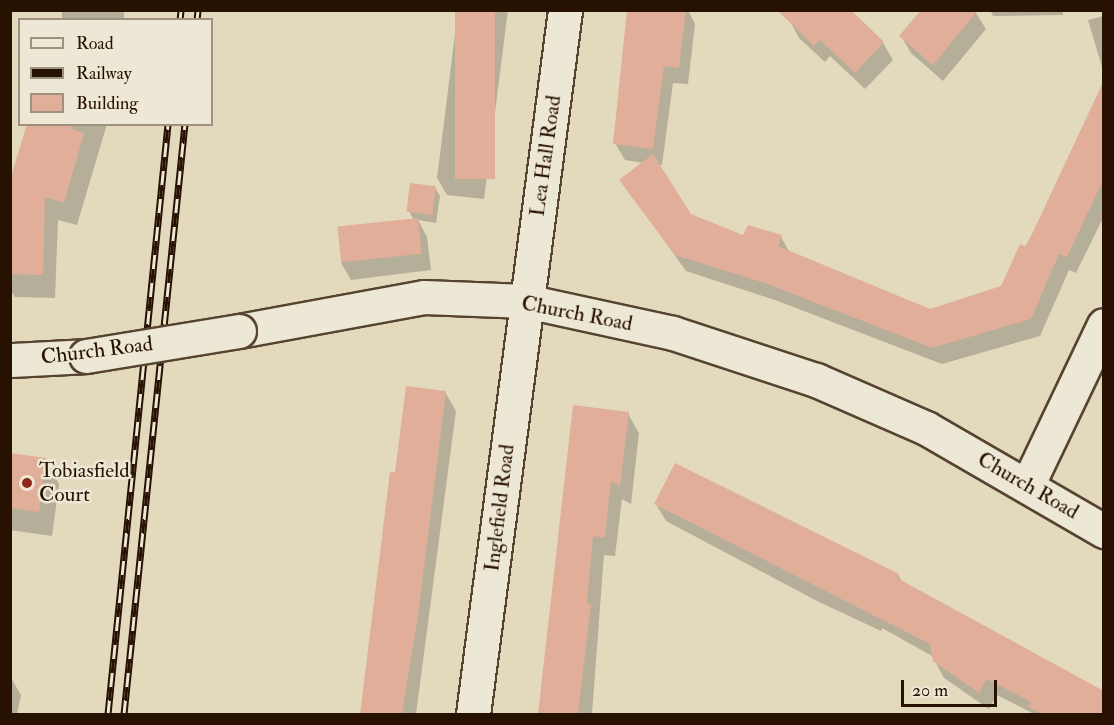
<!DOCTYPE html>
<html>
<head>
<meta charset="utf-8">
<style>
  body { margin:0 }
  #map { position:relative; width:1114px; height:725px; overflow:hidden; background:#e3dabe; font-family:"IM FELL Double Pica",serif }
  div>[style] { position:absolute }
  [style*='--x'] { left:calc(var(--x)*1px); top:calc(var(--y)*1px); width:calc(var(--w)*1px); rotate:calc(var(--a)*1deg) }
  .shadow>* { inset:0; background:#0003; transform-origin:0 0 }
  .building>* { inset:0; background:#e1ae99; transform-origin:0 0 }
  .roads { filter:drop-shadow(2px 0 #564330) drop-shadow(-2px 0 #564330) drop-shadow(0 2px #564330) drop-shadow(0 -2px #564330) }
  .minor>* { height:33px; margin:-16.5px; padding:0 16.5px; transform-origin:16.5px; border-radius:16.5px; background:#ede7d5 }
  .rail>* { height:7px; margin-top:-3.5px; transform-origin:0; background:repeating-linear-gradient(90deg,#ede7d5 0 14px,#271100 0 28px); box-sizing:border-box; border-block:2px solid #271100 }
  .bridges { filter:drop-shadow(2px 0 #564330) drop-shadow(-2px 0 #564330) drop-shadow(0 2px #564330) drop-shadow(0 -2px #564330) }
  .minor-bridge>* { height:33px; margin:-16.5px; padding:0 16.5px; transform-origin:16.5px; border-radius:16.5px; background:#ede7d5 }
  .dots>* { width:16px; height:16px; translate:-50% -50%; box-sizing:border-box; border:3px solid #ede7d5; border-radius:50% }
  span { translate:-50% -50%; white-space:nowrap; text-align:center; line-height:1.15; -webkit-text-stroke:5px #ede7d5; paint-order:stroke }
  .street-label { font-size:21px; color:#271100 }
  .poi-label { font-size:21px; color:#271100 }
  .left { translate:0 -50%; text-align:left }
  .frame { position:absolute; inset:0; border:12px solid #271100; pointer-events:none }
  .legend { position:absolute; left:18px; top:18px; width:195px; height:108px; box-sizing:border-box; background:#ede7d5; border:2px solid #9e9180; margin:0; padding:8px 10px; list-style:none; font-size:18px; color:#271100 }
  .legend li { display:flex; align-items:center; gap:12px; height:30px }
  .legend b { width:30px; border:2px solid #9e9180 }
  .scale { position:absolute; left:901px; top:680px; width:96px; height:27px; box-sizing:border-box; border:3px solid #271100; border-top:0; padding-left:8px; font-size:18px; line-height:21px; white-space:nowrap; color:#271100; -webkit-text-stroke:4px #ede7d5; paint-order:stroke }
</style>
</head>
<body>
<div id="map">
  <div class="shadow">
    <i style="left:62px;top:10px;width:62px;height:10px"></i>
    <i style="clip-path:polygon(458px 10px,508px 10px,484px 199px,447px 195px,437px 178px)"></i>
    <i style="clip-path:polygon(629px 10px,688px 10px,695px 24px,688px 84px,673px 83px,662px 165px,658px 165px,690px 215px,744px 237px,781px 237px,790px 253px,930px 311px,1002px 287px,1104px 109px,1104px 216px,1076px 273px,1069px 270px,1040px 336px,942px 364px,775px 300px,686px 271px,621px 180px,644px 163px,625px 160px,615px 143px)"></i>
    <i style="clip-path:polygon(974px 10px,986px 29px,943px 81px,911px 53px,901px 36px)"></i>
    <i style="clip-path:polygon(990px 10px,1063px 10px,1063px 15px,993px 16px)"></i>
    <i style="clip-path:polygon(1104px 16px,1104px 74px,1088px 20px)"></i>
    <i style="clip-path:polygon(790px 21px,883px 43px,893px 60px,865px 89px,830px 56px,825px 62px,799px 38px)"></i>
    <i style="clip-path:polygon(28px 124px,107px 124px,77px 225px,58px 220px,55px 298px,15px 297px,10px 290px,10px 185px)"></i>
    <i style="clip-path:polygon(435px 188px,440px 196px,436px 223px,418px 220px,427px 237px,431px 270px,351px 280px,341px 263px,414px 220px,409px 211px)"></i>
    <i style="clip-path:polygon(445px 392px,456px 411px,416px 714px,361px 714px,391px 473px,396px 474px)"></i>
    <i style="clip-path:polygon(574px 407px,628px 414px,639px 433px,631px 504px,622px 499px,615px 556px,604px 555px,592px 714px,541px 714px)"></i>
    <i style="clip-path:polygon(10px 454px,45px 459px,59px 484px,52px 536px,10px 530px)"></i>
    <i style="clip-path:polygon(656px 504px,898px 575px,903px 583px,1104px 694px,1104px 714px,1034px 714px,997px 695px,989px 709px,944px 678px,932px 656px,882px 628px,881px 631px,817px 601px,666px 521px)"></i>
    <i style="clip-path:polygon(10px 676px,21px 695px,17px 714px,10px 714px)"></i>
  </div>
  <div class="building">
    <i style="left:455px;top:10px;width:40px;height:169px"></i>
    <i style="clip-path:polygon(627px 10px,686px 10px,679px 68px,664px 66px,653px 149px,613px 144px)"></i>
    <i style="clip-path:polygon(777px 10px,851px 10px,884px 42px,855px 73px,820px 40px,814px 46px)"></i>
    <i style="clip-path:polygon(921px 10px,978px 10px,933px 65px,899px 36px)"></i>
    <i style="clip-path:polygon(1104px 80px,1104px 178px,1067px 257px,1059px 254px,1031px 319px,932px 348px,765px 283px,675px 255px,619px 180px,653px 154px,691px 214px,743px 235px,748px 225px,782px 235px,778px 246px,930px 309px,1001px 286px,1020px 244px,1026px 247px)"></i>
    <i style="clip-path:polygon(27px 124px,72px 124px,71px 129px,84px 133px,64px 203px,45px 197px,43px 275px,10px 274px,10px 180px)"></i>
    <i style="left:410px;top:183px;width:26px;height:29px;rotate:7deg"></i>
    <i style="left:418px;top:218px;width:36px;height:81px;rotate:84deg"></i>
    <i style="clip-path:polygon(406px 386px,446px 391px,418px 616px,402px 714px,360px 714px,390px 472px,395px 472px)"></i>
    <i style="clip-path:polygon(573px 405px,629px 412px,620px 486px,611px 481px,605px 538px,593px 536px,587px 603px,591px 604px,578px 714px,538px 714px)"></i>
    <i style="clip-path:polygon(10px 453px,46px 458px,39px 512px,10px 508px)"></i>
    <i style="clip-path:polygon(675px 463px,899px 574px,897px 578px,1104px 691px,1104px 714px,1043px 714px,1028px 707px,1031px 702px,987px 679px,979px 693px,933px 661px,930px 644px,654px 504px)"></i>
  </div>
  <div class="roads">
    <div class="minor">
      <i style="--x:239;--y:331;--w:188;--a:-10.4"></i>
      <i style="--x:424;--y:297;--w:102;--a:2.2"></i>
      <i style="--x:526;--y:301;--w:150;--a:12.3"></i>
      <i style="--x:673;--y:333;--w:151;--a:18.2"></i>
      <i style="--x:816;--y:380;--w:120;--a:23.6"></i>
      <i style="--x:926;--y:428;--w:206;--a:30.1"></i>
      <i style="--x:10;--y:360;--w:76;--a:-3"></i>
      <i style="--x:1028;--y:484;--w:176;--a:-64.5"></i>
      <i style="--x:473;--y:714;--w:710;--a:-82.55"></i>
    </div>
  </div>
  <div class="rail">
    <i style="--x:180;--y:20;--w:10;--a:-84"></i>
    <i style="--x:197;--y:20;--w:10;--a:-84"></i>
    <i style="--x:108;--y:714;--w:593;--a:-84.19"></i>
    <i style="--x:124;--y:714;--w:593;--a:-84.1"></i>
  </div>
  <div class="bridges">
    <div class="minor-bridge">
      <i style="--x:86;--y:356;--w:155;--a:-9.3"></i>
    </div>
  </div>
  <div class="dots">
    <i style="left:27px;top:483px;background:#8f2418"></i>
  </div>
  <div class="street-label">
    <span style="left:546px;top:156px;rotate:-82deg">Lea Hall Road</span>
    <span style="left:577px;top:314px;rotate:11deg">Church Road</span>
    <span style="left:97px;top:351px;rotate:-7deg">Church Road</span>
    <span style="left:1028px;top:486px;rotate:30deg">Church Road</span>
    <span style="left:500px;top:508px;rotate:-83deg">Inglefield Road</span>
  </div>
  <div class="poi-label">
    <span class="left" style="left:39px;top:483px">Tobiasfield<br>Court</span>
  </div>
  <div class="frame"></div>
  <ul class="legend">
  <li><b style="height:8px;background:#ede7d5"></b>Road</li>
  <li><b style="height:8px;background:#271100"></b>Railway</li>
  <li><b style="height:16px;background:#e1ae99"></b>Building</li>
  </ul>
  <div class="scale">20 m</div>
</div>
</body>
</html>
